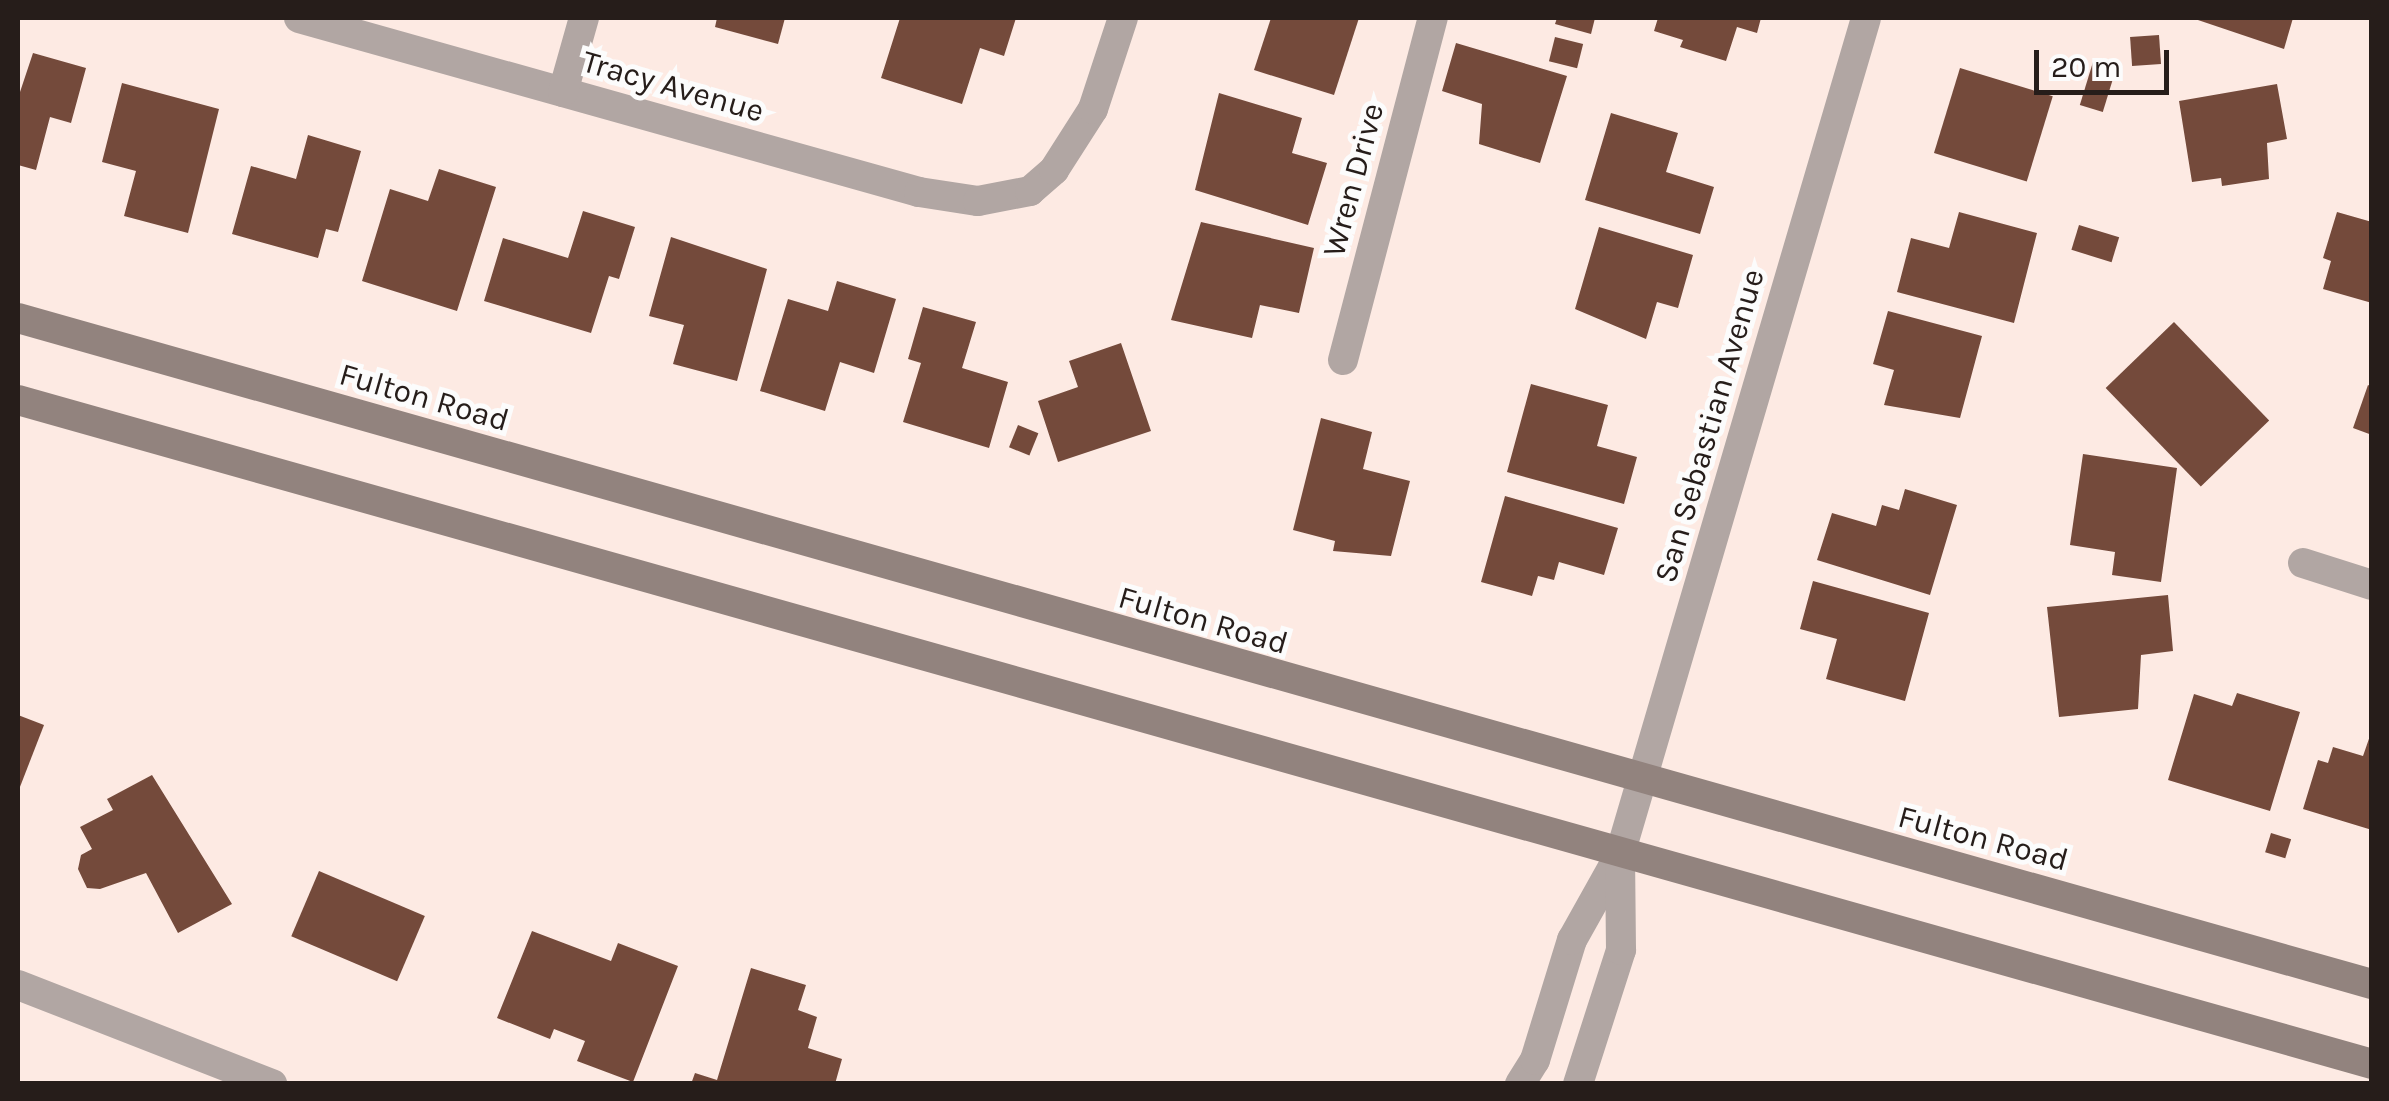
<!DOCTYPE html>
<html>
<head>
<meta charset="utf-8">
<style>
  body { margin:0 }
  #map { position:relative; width:2389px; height:1101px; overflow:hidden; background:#fdeae3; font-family:Karla,sans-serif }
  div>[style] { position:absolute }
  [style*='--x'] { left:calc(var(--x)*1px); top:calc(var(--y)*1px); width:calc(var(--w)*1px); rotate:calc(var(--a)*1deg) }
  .building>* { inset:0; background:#744a3b; transform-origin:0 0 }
  .street>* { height:30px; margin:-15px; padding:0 15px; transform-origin:15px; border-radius:15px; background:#b1a6a3 }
  .secondary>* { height:30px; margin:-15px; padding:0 15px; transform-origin:15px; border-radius:15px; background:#92837e }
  span { translate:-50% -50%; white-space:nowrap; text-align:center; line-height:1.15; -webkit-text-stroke:10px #fcfcfc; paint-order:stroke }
  .street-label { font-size:32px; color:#261d1a }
  .frame { position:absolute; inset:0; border:20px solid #261d1a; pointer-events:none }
  .scale { position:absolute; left:2034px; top:50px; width:135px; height:45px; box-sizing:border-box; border:5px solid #261d1a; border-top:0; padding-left:12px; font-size:30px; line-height:35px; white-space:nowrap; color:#261d1a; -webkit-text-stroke:8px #fcfcfc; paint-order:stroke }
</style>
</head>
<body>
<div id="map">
  <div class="building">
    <i style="clip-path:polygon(717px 18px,785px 18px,778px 44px,715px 27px)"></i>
    <i style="clip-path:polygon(900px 18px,1016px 18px,1004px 56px,980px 48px,962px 104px,881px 78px)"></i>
    <i style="clip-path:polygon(1271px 18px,1359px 18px,1334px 95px,1254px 70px)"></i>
    <i style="clip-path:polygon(1557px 18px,1595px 18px,1591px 34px,1555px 24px)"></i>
    <i style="clip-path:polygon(1658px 18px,1761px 18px,1757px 33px,1737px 27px,1726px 61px,1680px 47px,1683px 40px,1654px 31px)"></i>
    <i style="clip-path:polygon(2192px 18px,2293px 18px,2284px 49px)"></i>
    <i style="left:2159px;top:35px;width:29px;height:29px;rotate:86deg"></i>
    <i style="left:1555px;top:37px;width:29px;height:25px;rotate:14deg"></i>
    <i style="clip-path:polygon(1456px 43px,1567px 76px,1540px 163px,1479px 144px,1482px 104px,1442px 91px)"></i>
    <i style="clip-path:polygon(33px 53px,86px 68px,71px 123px,50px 117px,36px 170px,18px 165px,18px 98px)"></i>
    <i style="left:2093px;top:62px;width:24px;height:45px;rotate:17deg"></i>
    <i style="left:1960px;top:68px;width:97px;height:89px;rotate:17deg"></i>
    <i style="clip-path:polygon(122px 83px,219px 109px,188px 233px,124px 216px,136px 171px,102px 162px)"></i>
    <i style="clip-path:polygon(2277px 84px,2287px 139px,2267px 143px,2269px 179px,2222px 186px,2221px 178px,2192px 182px,2179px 101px)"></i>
    <i style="clip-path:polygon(1219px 93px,1302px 118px,1292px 153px,1327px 163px,1308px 225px,1195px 190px)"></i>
    <i style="clip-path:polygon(1611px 113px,1678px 133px,1666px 172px,1714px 187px,1700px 234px,1585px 200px)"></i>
    <i style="clip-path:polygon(308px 135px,361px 151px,338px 232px,326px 229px,318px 258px,232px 234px,251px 166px,296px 179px)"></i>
    <i style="clip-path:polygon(439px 169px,496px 187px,457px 311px,362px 281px,390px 189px,428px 201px)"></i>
    <i style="clip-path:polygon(583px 211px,635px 227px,619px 279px,609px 276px,591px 333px,484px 301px,503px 238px,568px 258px)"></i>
    <i style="clip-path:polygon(1959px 212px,2037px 233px,2014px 323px,1897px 292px,1911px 238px,1949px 248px)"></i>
    <i style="clip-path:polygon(2337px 212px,2372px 222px,2372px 303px,2323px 289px,2331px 261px,2323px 258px)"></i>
    <i style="clip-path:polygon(1201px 222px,1314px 248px,1299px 313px,1260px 305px,1252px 338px,1171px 320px)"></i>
    <i style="left:2079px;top:225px;width:42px;height:26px;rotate:17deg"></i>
    <i style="clip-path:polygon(1599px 227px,1693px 255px,1678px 308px,1657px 302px,1646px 339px,1575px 309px)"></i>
    <i style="clip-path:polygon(671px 237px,767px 269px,737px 381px,673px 364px,684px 325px,649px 316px)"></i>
    <i style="clip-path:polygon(837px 281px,896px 299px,874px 373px,840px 362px,825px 411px,760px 391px,788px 299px,828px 311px)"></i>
    <i style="clip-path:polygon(923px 307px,976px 322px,962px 368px,1008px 382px,989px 448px,903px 422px,921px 363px,908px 359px)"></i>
    <i style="clip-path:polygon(1888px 311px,1982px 336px,1960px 418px,1884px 405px,1894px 370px,1873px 364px)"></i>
    <i style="left:2174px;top:322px;width:137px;height:95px;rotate:46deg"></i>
    <i style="clip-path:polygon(1121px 343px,1151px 431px,1058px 462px,1038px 401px,1078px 387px,1069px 361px)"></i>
    <i style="clip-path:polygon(1531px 384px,1608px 405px,1597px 446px,1637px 457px,1624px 504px,1507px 472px)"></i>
    <i style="clip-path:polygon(2368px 385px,2372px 387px,2372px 435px,2353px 428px)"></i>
    <i style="clip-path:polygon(1321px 418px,1372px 432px,1363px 469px,1410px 481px,1391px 556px,1333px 551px,1335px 541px,1293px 530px)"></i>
    <i style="left:1018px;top:425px;width:22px;height:24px;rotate:22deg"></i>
    <i style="clip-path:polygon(2083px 454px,2177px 468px,2161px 582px,2112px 575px,2115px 552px,2070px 545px)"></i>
    <i style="clip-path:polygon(1905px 489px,1957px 505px,1930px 595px,1817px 560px,1832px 513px,1876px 526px,1882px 505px,1899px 510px)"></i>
    <i style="clip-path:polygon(1505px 496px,1618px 528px,1604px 575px,1559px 562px,1554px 580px,1538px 576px,1532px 596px,1481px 582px)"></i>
    <i style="clip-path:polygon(1813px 581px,1929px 613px,1905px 701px,1826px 679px,1837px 639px,1800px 629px)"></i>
    <i style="clip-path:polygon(2168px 595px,2173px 651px,2141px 655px,2138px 709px,2059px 717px,2047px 607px)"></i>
    <i style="clip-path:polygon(2237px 693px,2300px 712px,2270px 811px,2168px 780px,2194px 694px,2232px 706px)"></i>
    <i style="clip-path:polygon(18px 715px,44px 725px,18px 792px)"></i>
    <i style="clip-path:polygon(2372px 730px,2372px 830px,2303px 809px,2318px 760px,2328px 763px,2333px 747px,2363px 756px)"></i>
    <i style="clip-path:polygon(152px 775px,232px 904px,178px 933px,146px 873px,100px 889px,87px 888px,78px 869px,81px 855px,92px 849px,80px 827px,113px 810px,107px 799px)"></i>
    <i style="left:2271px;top:833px;width:21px;height:20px;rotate:17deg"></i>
    <i style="left:319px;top:871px;width:115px;height:71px;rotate:23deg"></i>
    <i style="clip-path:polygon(532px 931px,611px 961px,618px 943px,678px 966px,633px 1082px,577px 1061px,585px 1041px,554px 1029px,550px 1039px,497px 1018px)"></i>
    <i style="clip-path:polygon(751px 968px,806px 985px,798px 1010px,817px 1017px,808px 1048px,842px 1059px,835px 1084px,691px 1084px,695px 1073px,717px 1080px)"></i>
  </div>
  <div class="street">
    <i style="--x:299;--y:18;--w:644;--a:15.68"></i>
    <i style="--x:919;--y:192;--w:60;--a:8.7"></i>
    <i style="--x:978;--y:201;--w:53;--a:-10.9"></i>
    <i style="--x:1030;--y:191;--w:32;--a:-41"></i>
    <i style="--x:1054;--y:170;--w:72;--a:-57.4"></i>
    <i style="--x:1093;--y:109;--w:96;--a:-71.8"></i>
    <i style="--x:563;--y:92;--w:77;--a:-74.2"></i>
    <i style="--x:1343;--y:360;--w:354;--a:-75.3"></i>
    <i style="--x:2303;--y:563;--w:72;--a:17.7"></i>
    <i style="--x:18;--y:985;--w:273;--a:21.3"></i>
    <i style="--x:1520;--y:1084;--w:28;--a:-58"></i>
    <i style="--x:1535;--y:1060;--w:126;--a:-72.9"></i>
    <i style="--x:1572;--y:940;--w:98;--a:-60.8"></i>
    <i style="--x:1620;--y:854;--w:871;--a:-73.6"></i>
    <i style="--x:1578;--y:1084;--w:141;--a:-72.2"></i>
    <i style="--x:1621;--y:950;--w:93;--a:-90.6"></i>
  </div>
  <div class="secondary">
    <i style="--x:18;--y:318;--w:2446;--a:15.8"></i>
    <i style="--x:18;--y:400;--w:2446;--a:15.75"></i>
  </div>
  <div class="street-label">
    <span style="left:673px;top:87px;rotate:16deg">Tracy Avenue</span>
    <span style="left:1354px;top:180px;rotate:-75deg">Wren Drive</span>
    <span style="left:424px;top:398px;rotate:16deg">Fulton Road</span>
    <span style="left:1710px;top:426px;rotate:-74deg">San Sebastian Avenue</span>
    <span style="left:1203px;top:621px;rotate:16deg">Fulton Road</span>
    <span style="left:1983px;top:839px;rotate:15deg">Fulton Road</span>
  </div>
  <div class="frame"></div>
  <div class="scale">20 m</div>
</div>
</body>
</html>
